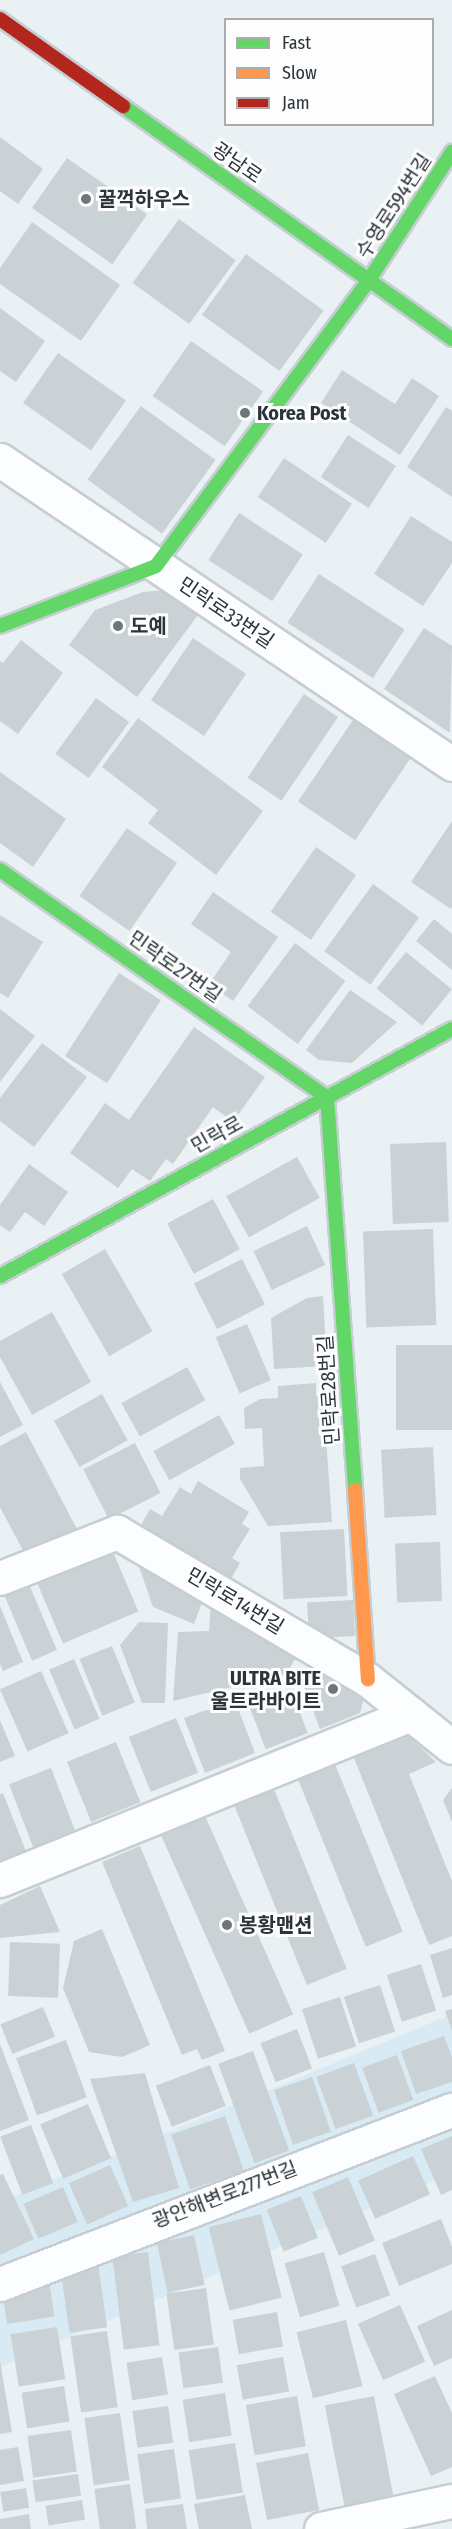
<!DOCTYPE html>
<html>
<head>
<meta charset="utf-8">
<style>
  body { margin:0 }
  #map { position:relative; width:452px; height:2529px; overflow:hidden; background:#e9f1f5; font-family:"Fira Sans Condensed","Noto Sans KR",sans-serif }
  div>[style] { position:absolute }
  [style*='--x'] { left:calc(var(--x)*1px); top:calc(var(--y)*1px); width:calc(var(--w)*1px); rotate:calc(var(--a)*1deg) }
  .built>* { inset:0; background:#d8ebf5 }
  .building>* { inset:0; background:#cad2d6; transform-origin:0 0 }
  .roads { filter:drop-shadow(2px 0 #c6ced3) drop-shadow(-2px 0 #c6ced3) drop-shadow(0 2px #c6ced3) drop-shadow(0 -2px #c6ced3) }
  .street>* { height:33px; margin:-16.5px; padding:0 16.5px; transform-origin:16.5px; border-radius:16.5px; background:#fcfdfe }
  .fast>* { height:14px; margin:-7px; padding:0 7px; transform-origin:7px; border-radius:7px; background:#63d668 }
  .slow>* { height:14px; margin:-7px; padding:0 7px; transform-origin:7px; border-radius:7px; background:#ff974d }
  .jam>* { height:14px; margin:-7px; padding:0 7px; transform-origin:7px; border-radius:7px; background:#b3261e }
  .dots>* { width:16px; height:16px; translate:-50% -50%; box-sizing:border-box; border:3px solid #fdfdfd; border-radius:50% }
  span { translate:-50% -50%; white-space:nowrap; text-align:center; line-height:1.15; -webkit-text-stroke:6px #fdfdfd; paint-order:stroke }
  .street-label { font-size:20px; color:#2a343a }
  .poi-label { font-size:20px; color:#2a343a; font-weight:700 }
  .left { translate:0 -50%; text-align:left }
  .right { translate:-100% -50%; text-align:right }
  .legend { position:absolute; left:224px; top:18px; width:210px; height:108px; box-sizing:border-box; background:#fdfdfd; border:2px solid #a9adaf; margin:0; padding:8px 10px; list-style:none; font-size:18px; color:#2a343a }
  .legend li { display:flex; align-items:center; gap:12px; height:30px }
  .legend b { width:30px; border:2px solid #a9adaf }
</style>
</head>
<body>
<div id="map">
  <div class="built">
    <i style="clip-path:polygon(452px 2014px,452px 2173px,0 2367px,0 2202px)"></i>
  </div>
  <div class="building">
    <i style="clip-path:polygon(0 137px,43px 169px,18px 204px,0 191px)"></i>
    <i style="left:67px;top:158px;width:98px;height:61px;rotate:35deg"></i>
    <i style="left:179px;top:219px;width:70px;height:79px;rotate:36deg"></i>
    <i style="clip-path:polygon(32px 222px,120px 285px,81px 341px,0 284px,0 268px)"></i>
    <i style="left:246px;top:254px;width:96px;height:75px;rotate:36deg"></i>
    <i style="clip-path:polygon(0 308px,45px 341px,16px 382px,0 371px)"></i>
    <i style="left:191px;top:341px;width:88px;height:67px;rotate:35deg"></i>
    <i style="left:58px;top:353px;width:83px;height:61px;rotate:35deg"></i>
    <i style="clip-path:polygon(342px 370px,395px 404px,412px 378px,439px 396px,400px 455px,321px 403px)"></i>
    <i style="left:141px;top:406px;width:92px;height:91px;rotate:36deg"></i>
    <i style="clip-path:polygon(446px 407px,452px 411px,452px 497px,407px 467px)"></i>
    <i style="left:348px;top:435px;width:57px;height:50px;rotate:33deg"></i>
    <i style="left:284px;top:458px;width:82px;height:47px;rotate:34deg"></i>
    <i style="left:239px;top:513px;width:76px;height:56px;rotate:33deg"></i>
    <i style="clip-path:polygon(411px 516px,452px 542px,452px 563px,423px 606px,374px 574px)"></i>
    <i style="left:319px;top:574px;width:102px;height:58px;rotate:33deg"></i>
    <i style="clip-path:polygon(180px 589px,204px 607px,137px 697px,69px 645px,95px 610px,143px 592px)"></i>
    <i style="clip-path:polygon(424px 628px,452px 646px,450px 733px,384px 689px)"></i>
    <i style="left:193px;top:638px;width:64px;height:75px;rotate:34deg"></i>
    <i style="clip-path:polygon(21px 640px,63px 673px,18px 734px,0 721px,0 661px,3px 663px)"></i>
    <i style="left:304px;top:694px;width:41px;height:101px;rotate:34deg"></i>
    <i style="left:96px;top:698px;width:41px;height:69px;rotate:36deg"></i>
    <i style="left:355px;top:717px;width:69px;height:102px;rotate:34deg"></i>
    <i style="clip-path:polygon(138px 718px,263px 811px,216px 875px,148px 823px,158px 810px,102px 767px)"></i>
    <i style="clip-path:polygon(0 772px,66px 819px,33px 867px,0 843px)"></i>
    <i style="clip-path:polygon(452px 821px,452px 907px,451px 909px,411px 882px)"></i>
    <i style="left:127px;top:828px;width:61px;height:83px;rotate:35deg"></i>
    <i style="left:316px;top:847px;width:49px;height:79px;rotate:35deg"></i>
    <i style="left:373px;top:884px;width:57px;height:83px;rotate:36deg"></i>
    <i style="clip-path:polygon(213px 892px,278px 937px,233px 1001px,209px 984px,231px 952px,191px 924px)"></i>
    <i style="clip-path:polygon(0 915px,43px 942px,8px 998px,0 993px)"></i>
    <i style="clip-path:polygon(434px 919px,452px 934px,452px 970px,416px 941px)"></i>
    <i style="left:295px;top:943px;width:63px;height:79px;rotate:37deg"></i>
    <i style="left:406px;top:952px;width:59px;height:47px;rotate:39deg"></i>
    <i style="left:119px;top:973px;width:50px;height:99px;rotate:33deg"></i>
    <i style="clip-path:polygon(350px 990px,397px 1022px,352px 1063px,319px 1060px,306px 1050px)"></i>
    <i style="clip-path:polygon(0 1009px,35px 1036px,0 1082px)"></i>
    <i style="clip-path:polygon(194px 1027px,265px 1077px,233px 1122px,213px 1107px,173px 1164px,166px 1159px,150px 1181px,132px 1169px,118px 1188px,70px 1153px,105px 1103px,129px 1120px)"></i>
    <i style="clip-path:polygon(42px 1043px,87px 1077px,34px 1147px,0 1121px,0 1098px)"></i>
    <i style="left:446px;top:1142px;width:80px;height:56px;rotate:88deg"></i>
    <i style="left:297px;top:1157px;width:47px;height:81px;rotate:61deg"></i>
    <i style="clip-path:polygon(29px 1164px,68px 1192px,44px 1226px,25px 1212px,10px 1232px,0 1225px,0 1205px)"></i>
    <i style="left:213px;top:1199px;width:57px;height:52px;rotate:62deg"></i>
    <i style="left:307px;top:1226px;width:43px;height:59px;rotate:65deg"></i>
    <i style="left:433px;top:1229px;width:96px;height:70px;rotate:88deg"></i>
    <i style="left:105px;top:1249px;width:95px;height:50px;rotate:60deg"></i>
    <i style="left:242px;top:1259px;width:51px;height:54px;rotate:63deg"></i>
    <i style="clip-path:polygon(323px 1296px,327px 1366px,274px 1369px,271px 1318px,307px 1298px)"></i>
    <i style="clip-path:polygon(52px 1312px,91px 1382px,32px 1415px,0 1357px,0 1341px)"></i>
    <i style="left:247px;top:1324px;width:61px;height:34px;rotate:67deg"></i>
    <i style="left:452px;top:1345px;width:85px;height:56px;rotate:90deg"></i>
    <i style="left:187px;top:1367px;width:38px;height:75px;rotate:61deg"></i>
    <i style="clip-path:polygon(0 1382px,23px 1425px,0 1437px)"></i>
    <i style="clip-path:polygon(316px 1383px,316px 1396px,323px 1395px,332px 1522px,268px 1526px,240px 1479px,240px 1468px,264px 1466px,262px 1428px,245px 1429px,244px 1408px,260px 1399px,278px 1398px,278px 1386px)"></i>
    <i style="left:102px;top:1394px;width:53px;height:55px;rotate:61deg"></i>
    <i style="left:219px;top:1415px;width:33px;height:75px;rotate:61deg"></i>
    <i style="clip-path:polygon(26px 1432px,78px 1531px,27px 1558px,0 1507px,0 1446px)"></i>
    <i style="left:135px;top:1443px;width:56px;height:58px;rotate:63deg"></i>
    <i style="left:433px;top:1447px;width:68px;height:52px;rotate:87deg"></i>
    <i style="clip-path:polygon(198px 1481px,249px 1512px,242px 1524px,250px 1529px,232px 1558px,240px 1563px,229px 1582px,139px 1529px,150px 1509px,162px 1516px,180px 1487px,191px 1494px)"></i>
    <i style="left:344px;top:1529px;width:67px;height:64px;rotate:87deg"></i>
    <i style="left:440px;top:1542px;width:59px;height:45px;rotate:88deg"></i>
    <i style="left:111px;top:1547px;width:70px;height:82px;rotate:67deg"></i>
    <i style="clip-path:polygon(136px 1558px,204px 1597px,194px 1624px,153px 1607px)"></i>
    <i style="left:28px;top:1582px;width:74px;height:27px;rotate:67deg"></i>
    <i style="left:353px;top:1600px;width:36px;height:46px;rotate:87deg"></i>
    <i style="clip-path:polygon(211px 1603px,299px 1651px,287px 1674px,173px 1701px,178px 1632px,209px 1631px)"></i>
    <i style="clip-path:polygon(0 1606px,23px 1662px,3px 1671px,0 1664px)"></i>
    <i style="clip-path:polygon(139px 1622px,168px 1623px,165px 1703px,142px 1703px,120px 1645px)"></i>
    <i style="left:112px;top:1646px;width:61px;height:35px;rotate:68deg"></i>
    <i style="left:74px;top:1659px;width:65px;height:27px;rotate:67deg"></i>
    <i style="left:41px;top:1671px;width:68px;height:45px;rotate:66deg"></i>
    <i style="clip-path:polygon(325px 1673px,365px 1693px,360px 1713px,320px 1729px,302px 1682px)"></i>
    <i style="left:292px;top:1692px;width:44px;height:45px;rotate:69deg"></i>
    <i style="clip-path:polygon(206px 1710px,239px 1711px,255px 1753px,205px 1773px,184px 1718px)"></i>
    <i style="left:176px;top:1718px;width:59px;height:51px;rotate:68deg"></i>
    <i style="clip-path:polygon(0 1720px,15px 1756px,0 1762px)"></i>
    <i style="clip-path:polygon(409px 1736px,436px 1762px,409px 1774px,452px 1881px,452px 1936px,429px 1945px,354px 1758px)"></i>
    <i style="left:116px;top:1742px;width:65px;height:53px;rotate:68deg"></i>
    <i style="left:335px;top:1764px;width:181px;height:40px;rotate:68deg"></i>
    <i style="left:51px;top:1768px;width:71px;height:45px;rotate:69deg"></i>
    <i style="clip-path:polygon(452px 1788px,452px 1822px,443px 1800px)"></i>
    <i style="left:274px;top:1789px;width:194px;height:43px;rotate:68deg"></i>
    <i style="clip-path:polygon(3px 1793px,27px 1854px,0 1865px,0 1794px)"></i>
    <i style="left:205px;top:1816px;width:217px;height:48px;rotate:66deg"></i>
    <i style="clip-path:polygon(140px 1846px,225px 2051px,202px 2060px,197px 2049px,182px 2055px,102px 1862px)"></i>
    <i style="clip-path:polygon(40px 1886px,60px 1932px,0 1938px,0 1905px)"></i>
    <i style="clip-path:polygon(102px 1929px,150px 2045px,122px 2057px,89px 2052px,63px 1988px,74px 1941px)"></i>
    <i style="left:10px;top:1942px;width:50px;height:54px;rotate:2deg"></i>
    <i style="clip-path:polygon(452px 1948px,452px 1995px,443px 1998px,430px 1955px)"></i>
    <i style="left:421px;top:1964px;width:49px;height:36px;rotate:72deg"></i>
    <i style="left:380px;top:1985px;width:49px;height:38px;rotate:72deg"></i>
    <i style="left:340px;top:1997px;width:52px;height:40px;rotate:72deg"></i>
    <i style="left:43px;top:2007px;width:32px;height:46px;rotate:68deg"></i>
    <i style="clip-path:polygon(452px 2009px,452px 2031px,445px 2011px)"></i>
    <i style="left:297px;top:2029px;width:42px;height:39px;rotate:69deg"></i>
    <i style="clip-path:polygon(444px 2036px,452px 2057px,452px 2082px,416px 2094px,401px 2051px)"></i>
    <i style="left:66px;top:2040px;width:61px;height:53px;rotate:70deg"></i>
    <i style="clip-path:polygon(0 2044px,29px 2120px,0 2131px)"></i>
    <i style="left:253px;top:2051px;width:106px;height:37px;rotate:70deg"></i>
    <i style="left:397px;top:2055px;width:48px;height:37px;rotate:70deg"></i>
    <i style="left:354px;top:2063px;width:56px;height:40px;rotate:70deg"></i>
    <i style="left:210px;top:2065px;width:44px;height:58px;rotate:69deg"></i>
    <i style="clip-path:polygon(145px 2073px,179px 2188px,133px 2202px,90px 2079px)"></i>
    <i style="left:312px;top:2077px;width:58px;height:40px;rotate:71deg"></i>
    <i style="left:88px;top:2104px;width:59px;height:52px;rotate:67deg"></i>
    <i style="left:225px;top:2116px;width:58px;height:57px;rotate:71deg"></i>
    <i style="left:31px;top:2125px;width:62px;height:33px;rotate:69deg"></i>
    <i style="clip-path:polygon(452px 2136px,452px 2190px,441px 2195px,421px 2149px)"></i>
    <i style="left:413px;top:2156px;width:42px;height:60px;rotate:66deg"></i>
    <i style="left:110px;top:2165px;width:45px;height:45px;rotate:66deg"></i>
    <i style="clip-path:polygon(3px 2174px,34px 2239px,0 2255px,0 2175px)"></i>
    <i style="left:348px;top:2177px;width:69px;height:39px;rotate:67deg"></i>
    <i style="left:63px;top:2187px;width:38px;height:43px;rotate:67deg"></i>
    <i style="left:301px;top:2196px;width:45px;height:37px;rotate:68deg"></i>
    <i style="left:261px;top:2214px;width:86px;height:54px;rotate:76deg"></i>
    <i style="clip-path:polygon(441px 2219px,452px 2247px,452px 2264px,399px 2286px,382px 2243px)"></i>
    <i style="left:194px;top:2235px;width:51px;height:38px;rotate:78deg"></i>
    <i style="left:148px;top:2252px;width:94px;height:36px;rotate:83deg"></i>
    <i style="left:324px;top:2252px;width:56px;height:41px;rotate:74deg"></i>
    <i style="left:375px;top:2254px;width:44px;height:36px;rotate:70deg"></i>
    <i style="left:98px;top:2263px;width:65px;height:38px;rotate:82deg"></i>
    <i style="left:49px;top:2281px;width:36px;height:48px;rotate:81deg"></i>
    <i style="left:206px;top:2288px;width:57px;height:40px;rotate:82deg"></i>
    <i style="left:400px;top:2305px;width:62px;height:46px;rotate:66deg"></i>
    <i style="clip-path:polygon(452px 2310px,452px 2358px,434px 2366px,417px 2326px)"></i>
    <i style="left:277px;top:2312px;width:35px;height:45px;rotate:80deg"></i>
    <i style="left:346px;top:2320px;width:68px;height:51px;rotate:76deg"></i>
    <i style="left:57px;top:2327px;width:53px;height:47px;rotate:81deg"></i>
    <i style="left:107px;top:2331px;width:77px;height:37px;rotate:82deg"></i>
    <i style="left:218px;top:2347px;width:36px;height:40px;rotate:82deg"></i>
    <i style="left:162px;top:2357px;width:38px;height:36px;rotate:81deg"></i>
    <i style="left:283px;top:2357px;width:35px;height:47px;rotate:80deg"></i>
    <i style="clip-path:polygon(0 2361px,12px 2432px,0 2434px)"></i>
    <i style="clip-path:polygon(435px 2376px,452px 2413px,452px 2467px,431px 2476px,394px 2394px)"></i>
    <i style="left:64px;top:2386px;width:36px;height:43px;rotate:81deg"></i>
    <i style="left:225px;top:2393px;width:43px;height:43px;rotate:81deg"></i>
    <i style="left:297px;top:2396px;width:51px;height:52px;rotate:80deg"></i>
    <i style="left:374px;top:2396px;width:102px;height:50px;rotate:79deg"></i>
    <i style="left:168px;top:2406px;width:37px;height:36px;rotate:82deg"></i>
    <i style="left:120px;top:2413px;width:68px;height:36px;rotate:82deg"></i>
    <i style="left:71px;top:2430px;width:42px;height:44px;rotate:82deg"></i>
    <i style="left:235px;top:2443px;width:50px;height:47px;rotate:81deg"></i>
    <i style="clip-path:polygon(18px 2447px,24px 2481px,0 2485px,0 2450px)"></i>
    <i style="left:174px;top:2449px;width:50px;height:37px;rotate:82deg"></i>
    <i style="left:308px;top:2453px;width:58px;height:53px;rotate:79deg"></i>
    <i style="left:78px;top:2474px;width:22px;height:46px;rotate:82deg"></i>
    <i style="left:130px;top:2484px;width:45px;height:36px;rotate:82deg"></i>
    <i style="left:26px;top:2488px;width:20px;height:26px;rotate:81deg"></i>
    <i style="clip-path:polygon(245px 2495px,252px 2529px,199px 2529px,194px 2504px)"></i>
    <i style="left:82px;top:2500px;width:20px;height:37px;rotate:81deg"></i>
    <i style="clip-path:polygon(183px 2504px,187px 2529px,147px 2529px,145px 2509px)"></i>
    <i style="clip-path:polygon(29px 2514px,31px 2529px,0 2529px,0 2519px)"></i>
  </div>
  <div class="roads">
    <div class="street">
      <i style="--x:0;--y:460;--w:545;--a:33.92"></i>
      <i style="--x:0;--y:1578;--w:126;--a:-21.5"></i>
      <i style="--x:117;--y:1532;--w:291;--a:30.5"></i>
      <i style="--x:368;--y:1680;--w:107;--a:38.6"></i>
      <i style="--x:0;--y:1880;--w:443;--a:-22"></i>
      <i style="--x:0;--y:2284;--w:484;--a:-21.1"></i>
      <i style="--x:321;--y:2529;--w:134;--a:-12.1"></i>
    </div>
    <div class="fast">
      <i style="--x:123;--y:106;--w:403;--a:35.3"></i>
      <i style="--x:0;--y:626;--w:167;--a:-21"></i>
      <i style="--x:156;--y:566;--w:357;--a:-53.3"></i>
      <i style="--x:369;--y:280;--w:153;--a:-57"></i>
      <i style="--x:0;--y:870;--w:398;--a:34.8"></i>
      <i style="--x:327;--y:1097;--w:394;--a:85.9"></i>
      <i style="--x:0;--y:1276;--w:515;--a:-28.65"></i>
    </div>
    <div class="slow">
      <i style="--x:355;--y:1490;--w:190;--a:86.1"></i>
    </div>
    <div class="jam">
      <i style="--x:0;--y:19;--w:151;--a:35.3"></i>
    </div>
  </div>
  <div class="dots">
    <i style="left:86px;top:199px;background:#6d767b"></i>
    <i style="left:245px;top:413px;background:#6d767b"></i>
    <i style="left:118px;top:626px;background:#6d767b"></i>
    <i style="left:333px;top:1689px;background:#6d767b"></i>
    <i style="left:227px;top:1925px;background:#6d767b"></i>
  </div>
  <div class="street-label">
    <span style="left:237px;top:163px;rotate:35deg">광남로</span>
    <span style="left:394px;top:206px;rotate:-57deg">수영로594번길</span>
    <span style="left:226px;top:613px;rotate:34deg">민락로33번길</span>
    <span style="left:175px;top:967px;rotate:35deg">민락로27번길</span>
    <span style="left:217px;top:1135px;rotate:-29deg">민락로</span>
    <span style="left:329px;top:1390px;rotate:-94deg">민락로28번길</span>
    <span style="left:235px;top:1601px;rotate:31deg">민락로14번길</span>
    <span style="left:225px;top:2195px;rotate:-21deg">광안해변로277번길</span>
  </div>
  <div class="poi-label">
    <span class="left" style="left:98px;top:199px">꿀꺽하우스</span>
    <span class="left" style="left:257px;top:413px">Korea Post</span>
    <span class="left" style="left:130px;top:626px">도예</span>
    <span class="right" style="left:321px;top:1690px">ULTRA BITE<br>울트라바이트</span>
    <span class="left" style="left:239px;top:1925px">봉황맨션</span>
  </div>
  <ul class="legend">
  <li><b style="height:8px;background:#63d668"></b>Fast</li>
  <li><b style="height:8px;background:#ff974d"></b>Slow</li>
  <li><b style="height:8px;background:#b3261e"></b>Jam</li>
  </ul>
</div>
</body>
</html>
